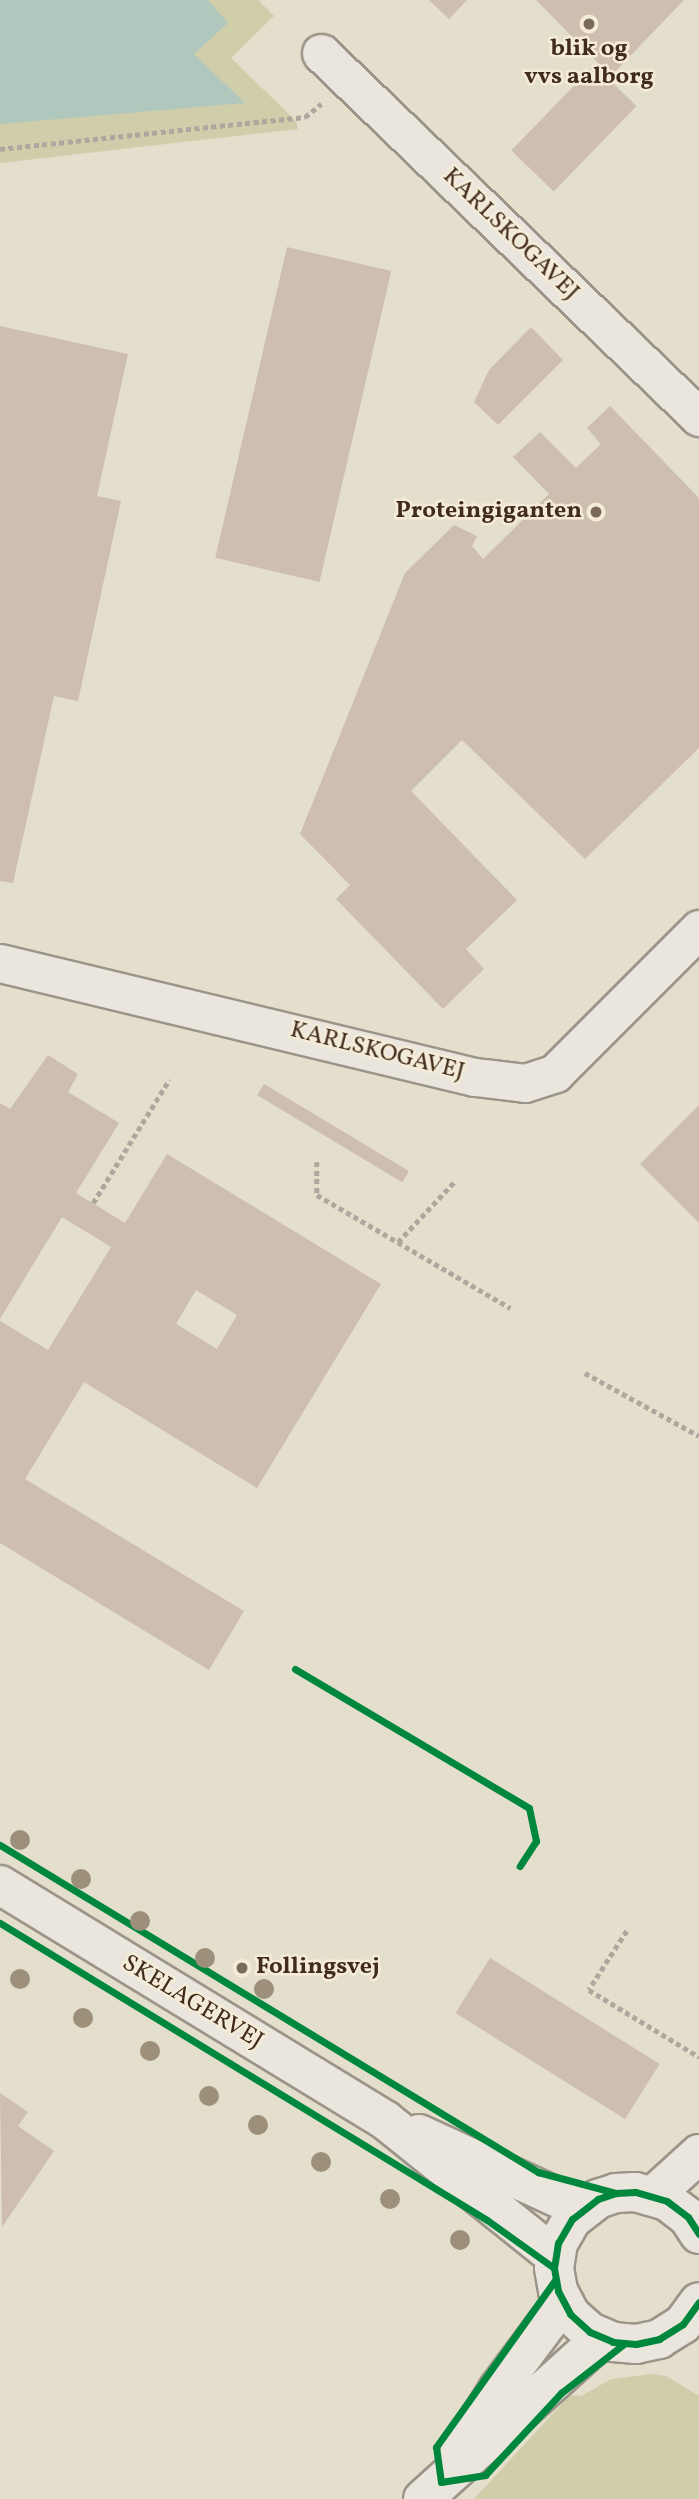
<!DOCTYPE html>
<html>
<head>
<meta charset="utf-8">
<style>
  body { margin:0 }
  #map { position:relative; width:699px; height:2499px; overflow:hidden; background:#e4decc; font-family:Vollkorn,serif }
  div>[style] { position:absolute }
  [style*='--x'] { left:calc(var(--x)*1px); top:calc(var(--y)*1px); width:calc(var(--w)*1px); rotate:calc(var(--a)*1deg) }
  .green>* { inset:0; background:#d0ceaa }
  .water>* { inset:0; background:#b0c7bd }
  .building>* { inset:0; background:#cebeb0; transform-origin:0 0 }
  .path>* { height:4.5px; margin-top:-2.25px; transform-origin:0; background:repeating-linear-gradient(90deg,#ada89f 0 5px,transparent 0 8.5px) }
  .roads { filter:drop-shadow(2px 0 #9b9589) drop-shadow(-2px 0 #9b9589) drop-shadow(0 2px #9b9589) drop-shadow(0 -2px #9b9589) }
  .minor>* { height:37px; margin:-18.5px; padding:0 18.5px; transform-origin:18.5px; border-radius:18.5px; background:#eae6de }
  .tertiary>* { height:38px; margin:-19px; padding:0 19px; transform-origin:19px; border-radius:19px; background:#eae6de }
  .cycleway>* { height:7px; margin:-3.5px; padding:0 3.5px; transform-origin:3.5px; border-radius:3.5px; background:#00873e }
  .trees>* { width:20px; height:20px; margin:-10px; border-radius:50%; background:#9c907b }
  .dots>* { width:19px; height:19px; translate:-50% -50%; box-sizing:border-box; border:4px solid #f5ecd7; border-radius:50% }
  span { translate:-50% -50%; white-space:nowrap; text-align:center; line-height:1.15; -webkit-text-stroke:5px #f5ecd7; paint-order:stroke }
  .poi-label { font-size:24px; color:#412b1d; font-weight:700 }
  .right { translate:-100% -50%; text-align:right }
  .left { translate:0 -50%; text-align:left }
  .street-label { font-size:24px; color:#412b1d }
</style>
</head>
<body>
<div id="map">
  <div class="green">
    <i style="clip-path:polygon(0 0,258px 0,274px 16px,231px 58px,296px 121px,298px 129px,0 163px)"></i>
    <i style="clip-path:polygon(652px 2374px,666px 2376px,699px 2396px,699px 2499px,474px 2499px,570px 2395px,581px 2396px,611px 2379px)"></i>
  </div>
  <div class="water">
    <i style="clip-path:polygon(0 0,208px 0,228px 23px,194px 54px,245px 103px,0 124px)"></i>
  </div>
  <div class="building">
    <i style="clip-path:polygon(429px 0,467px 0,449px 19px)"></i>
    <i style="clip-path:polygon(536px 0,684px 0,611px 76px)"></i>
    <i style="left:594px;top:65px;width:59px;height:119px;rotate:44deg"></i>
    <i style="left:287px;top:247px;width:107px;height:319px;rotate:13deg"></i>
    <i style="clip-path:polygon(0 326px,128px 354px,97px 496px,121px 501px,78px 701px,54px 696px,13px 883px,0 881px)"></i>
    <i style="clip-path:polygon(531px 327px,563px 360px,498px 425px,474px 402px,489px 370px)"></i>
    <i style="clip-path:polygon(610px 406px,699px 498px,699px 748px,585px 859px,462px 740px,411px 791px,517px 900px,466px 949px,484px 969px,443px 1009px,336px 899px,350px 885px,300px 834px,405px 573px,454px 525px,477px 536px,472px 546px,483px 559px,549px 494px,513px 457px,540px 432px,576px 468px,601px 444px,587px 428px)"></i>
    <i style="clip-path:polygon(evenodd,48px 1055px,78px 1074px,68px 1092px,119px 1123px,76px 1193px,125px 1223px,167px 1154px,381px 1284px,257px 1488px,84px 1382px,25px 1479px,244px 1611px,209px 1670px,0 1543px,0 1321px,48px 1350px,111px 1247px,62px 1217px,0 1319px,0 1103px,10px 1109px,48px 1055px,196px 1290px,237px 1315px,217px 1349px,176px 1324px,196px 1290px)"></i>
    <i style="left:264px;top:1084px;width:169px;height:13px;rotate:31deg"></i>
    <i style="clip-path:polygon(699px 1105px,699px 1223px,640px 1164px)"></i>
    <i style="left:490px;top:1958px;width:200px;height:65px;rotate:32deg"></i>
    <i style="clip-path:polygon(0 2093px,28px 2112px,18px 2126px,54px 2151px,2px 2227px)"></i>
  </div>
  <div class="path">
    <i style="--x:0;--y:149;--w:307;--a:-6"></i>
    <i style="--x:305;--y:117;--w:21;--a:-39"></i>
    <i style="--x:317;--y:1162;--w:33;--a:90"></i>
    <i style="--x:317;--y:1195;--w:224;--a:30.3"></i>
    <i style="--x:93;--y:1203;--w:145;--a:-58.3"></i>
    <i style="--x:398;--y:1242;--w:83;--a:-46.9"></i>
    <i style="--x:585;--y:1373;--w:130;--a:28.9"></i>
    <i style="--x:627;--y:1931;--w:70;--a:122.8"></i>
    <i style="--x:589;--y:1990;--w:129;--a:31.3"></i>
  </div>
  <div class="roads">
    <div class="minor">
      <i style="--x:321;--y:53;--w:525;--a:43.92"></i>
      <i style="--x:0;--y:963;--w:488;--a:13.5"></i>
      <i style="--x:475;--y:1077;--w:50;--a:6.8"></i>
      <i style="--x:525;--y:1083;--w:32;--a:-18"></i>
      <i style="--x:555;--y:1073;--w:204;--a:-45"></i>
    </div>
    <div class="tertiary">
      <i style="--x:0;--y:1885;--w:451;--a:31.4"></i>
      <i style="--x:385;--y:2120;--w:218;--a:38.7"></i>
      <i style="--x:419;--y:2134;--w:179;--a:24.7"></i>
      <i style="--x:654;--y:2195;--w:61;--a:-42.3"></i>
      <i style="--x:699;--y:2234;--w:20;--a:-123"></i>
      <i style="--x:688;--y:2217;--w:26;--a:-143"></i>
      <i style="--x:667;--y:2201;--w:33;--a:-164"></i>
      <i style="--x:635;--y:2192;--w:19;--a:177"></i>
      <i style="--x:616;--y:2193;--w:19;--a:162"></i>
      <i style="--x:598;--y:2199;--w:33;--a:142"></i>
      <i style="--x:572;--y:2219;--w:28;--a:120"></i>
      <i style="--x:558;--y:2243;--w:25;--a:99"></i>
      <i style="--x:554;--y:2268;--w:23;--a:80"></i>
      <i style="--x:558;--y:2291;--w:26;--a:62"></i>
      <i style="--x:570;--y:2314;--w:27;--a:42"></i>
      <i style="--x:590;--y:2332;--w:25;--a:23"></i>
      <i style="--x:613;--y:2342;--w:23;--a:5"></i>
      <i style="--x:636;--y:2344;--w:24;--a:-12"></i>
      <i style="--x:659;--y:2339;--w:28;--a:-32"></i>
      <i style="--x:683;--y:2324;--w:27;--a:-54"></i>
      <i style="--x:459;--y:2453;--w:76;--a:-58.4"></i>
      <i style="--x:499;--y:2388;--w:107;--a:-53.3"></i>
      <i style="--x:423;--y:2499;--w:241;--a:-42"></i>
    </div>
  </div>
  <div class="cycleway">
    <i style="--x:295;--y:1669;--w:272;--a:30.7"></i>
    <i style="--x:529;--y:1808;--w:34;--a:78"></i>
    <i style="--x:536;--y:1841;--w:30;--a:123"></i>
    <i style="--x:0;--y:1845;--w:630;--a:31.29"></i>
    <i style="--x:538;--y:2172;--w:81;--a:15.1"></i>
    <i style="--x:0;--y:1923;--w:570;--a:31.38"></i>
    <i style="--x:487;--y:2220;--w:82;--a:35.6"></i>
    <i style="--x:699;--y:2234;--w:20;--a:-123"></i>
    <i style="--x:688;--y:2217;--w:26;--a:-143"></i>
    <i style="--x:667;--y:2201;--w:33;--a:-164"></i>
    <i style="--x:635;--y:2192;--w:19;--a:177"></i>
    <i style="--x:616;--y:2193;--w:19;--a:162"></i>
    <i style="--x:598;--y:2199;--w:33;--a:142"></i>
    <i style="--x:572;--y:2219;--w:28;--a:120"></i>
    <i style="--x:558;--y:2243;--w:25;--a:99"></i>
    <i style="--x:554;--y:2268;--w:23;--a:80"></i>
    <i style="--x:558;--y:2291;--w:26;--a:62"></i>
    <i style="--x:570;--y:2314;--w:27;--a:42"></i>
    <i style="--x:590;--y:2332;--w:25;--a:23"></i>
    <i style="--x:613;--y:2342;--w:23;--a:5"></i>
    <i style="--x:636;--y:2344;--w:24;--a:-12"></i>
    <i style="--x:659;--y:2339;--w:28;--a:-32"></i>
    <i style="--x:683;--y:2324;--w:27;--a:-54"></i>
    <i style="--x:441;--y:2482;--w:35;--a:-98"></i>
    <i style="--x:436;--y:2447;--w:205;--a:-54.5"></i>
    <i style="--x:441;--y:2482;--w:45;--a:-9"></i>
    <i style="--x:485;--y:2475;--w:112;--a:-47.2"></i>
    <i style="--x:561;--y:2393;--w:80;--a:-37.9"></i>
  </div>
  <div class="trees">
    <i style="left:20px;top:1840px"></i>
    <i style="left:81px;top:1879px"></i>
    <i style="left:140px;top:1921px"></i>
    <i style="left:205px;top:1958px"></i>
    <i style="left:20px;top:1979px"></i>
    <i style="left:264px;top:1989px"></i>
    <i style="left:83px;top:2018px"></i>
    <i style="left:150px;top:2051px"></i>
    <i style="left:209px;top:2096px"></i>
    <i style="left:258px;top:2125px"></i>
    <i style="left:321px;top:2162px"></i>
    <i style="left:390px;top:2199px"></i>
    <i style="left:460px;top:2240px"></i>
  </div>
  <div class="dots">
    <i style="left:589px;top:24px;background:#7a6a5a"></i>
    <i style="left:596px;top:512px;background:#7a6a5a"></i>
    <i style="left:242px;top:1968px;background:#7a6a5a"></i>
  </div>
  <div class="poi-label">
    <span style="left:589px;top:64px">blik og<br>vvs aalborg</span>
    <span class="right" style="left:582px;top:512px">Proteingiganten</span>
    <span class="left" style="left:256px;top:1968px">Follingsvej</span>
  </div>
  <div class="street-label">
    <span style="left:510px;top:235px;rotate:44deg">KARLSKOGAVEJ</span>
    <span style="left:377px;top:1052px;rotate:14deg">KARLSKOGAVEJ</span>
    <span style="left:192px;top:2003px;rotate:31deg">SKELAGERVEJ</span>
  </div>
</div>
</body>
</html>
